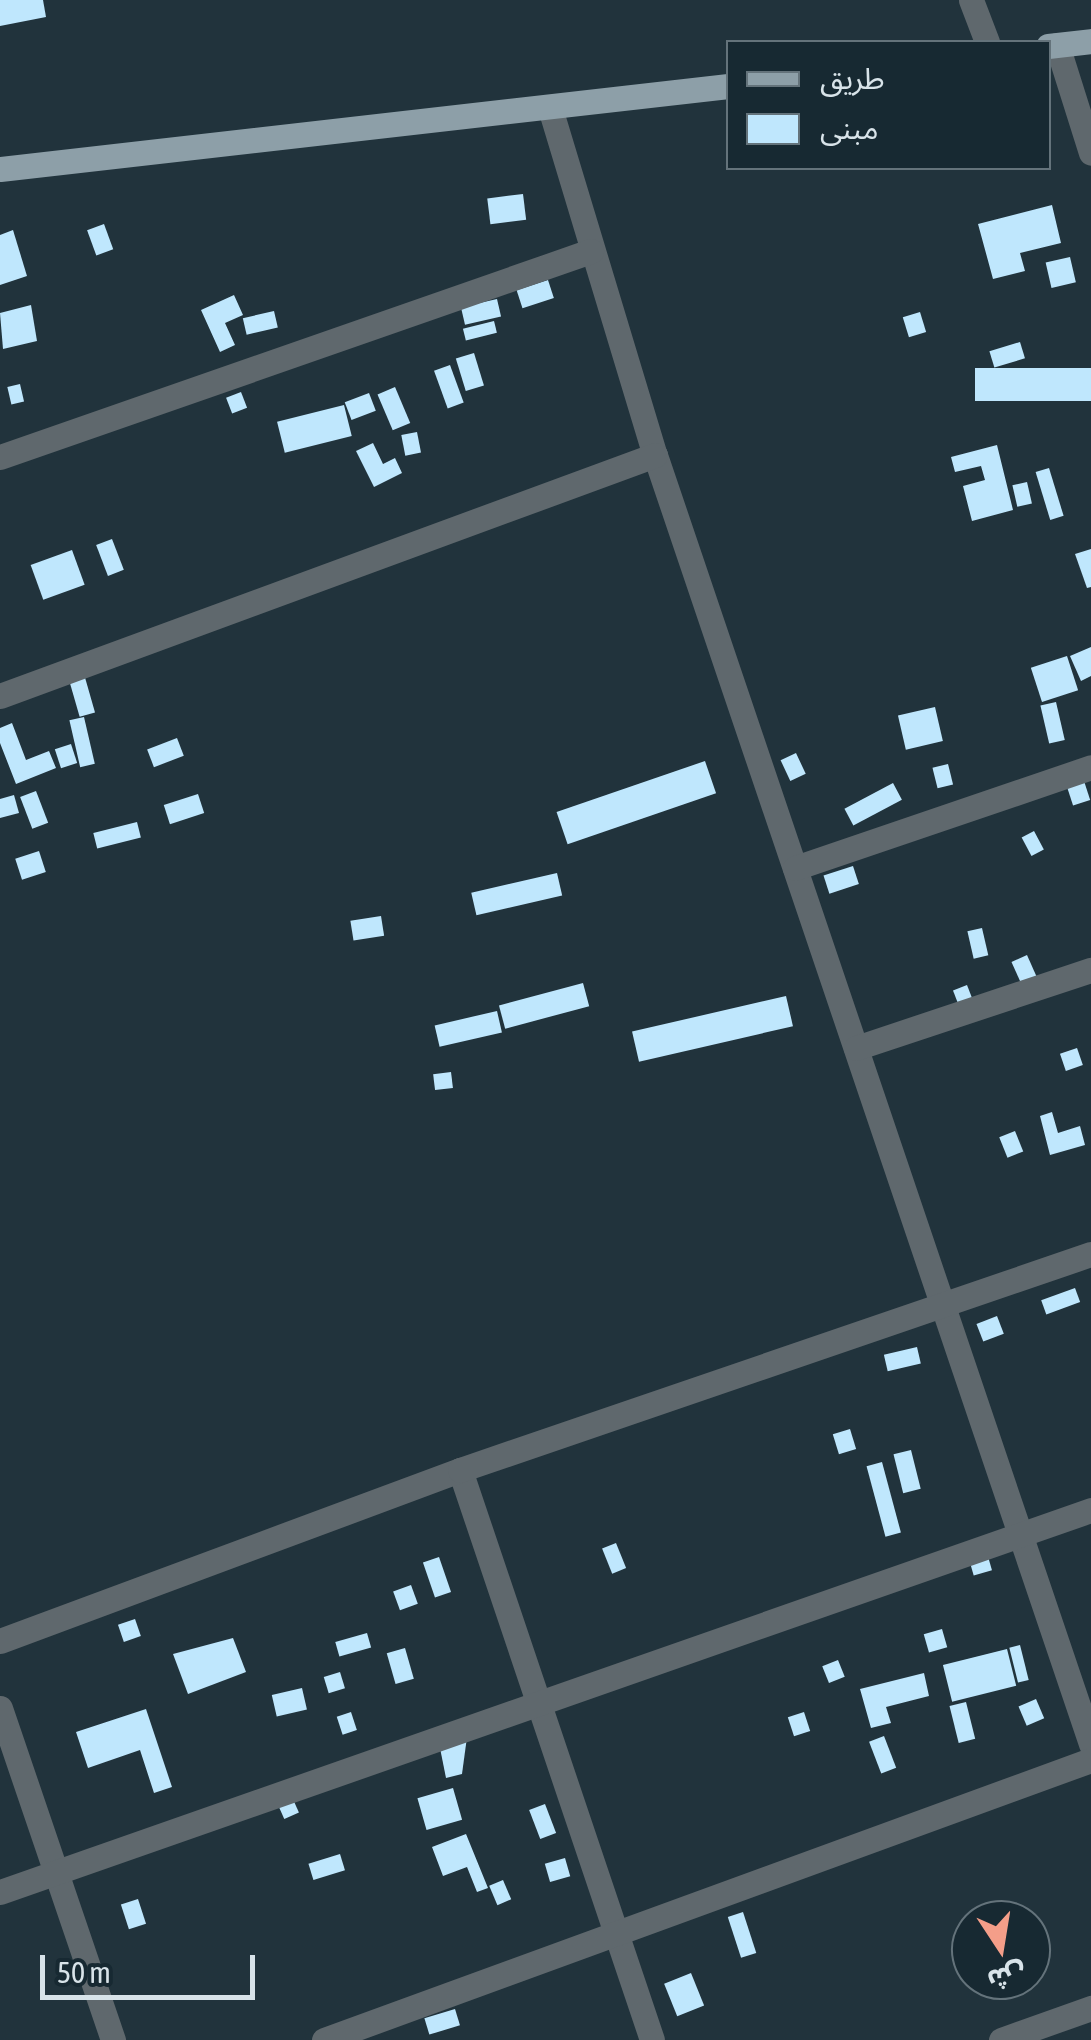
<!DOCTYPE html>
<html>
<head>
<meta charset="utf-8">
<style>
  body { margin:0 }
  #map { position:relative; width:1091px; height:2040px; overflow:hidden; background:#21333c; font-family:"Asap Condensed","Noto Sans Arabic",sans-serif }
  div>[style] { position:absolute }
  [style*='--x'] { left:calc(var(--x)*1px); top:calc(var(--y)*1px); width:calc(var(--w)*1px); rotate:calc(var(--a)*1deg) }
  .building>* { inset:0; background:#bfe7fd; transform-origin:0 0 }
  .minor>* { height:25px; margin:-12.5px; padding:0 12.5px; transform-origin:12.5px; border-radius:12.5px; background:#5f686d }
  .major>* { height:25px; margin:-12.5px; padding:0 12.5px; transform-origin:12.5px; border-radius:12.5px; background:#8d9fa8 }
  span { translate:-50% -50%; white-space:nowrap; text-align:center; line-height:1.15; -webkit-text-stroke:10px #172932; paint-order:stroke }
  .legend { position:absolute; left:726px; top:40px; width:325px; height:130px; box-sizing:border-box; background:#172932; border:2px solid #64737b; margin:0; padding:12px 18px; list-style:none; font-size:30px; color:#d8e3e9 }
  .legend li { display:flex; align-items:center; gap:20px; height:50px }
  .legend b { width:50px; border:2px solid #64737b }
  .north { position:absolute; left:951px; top:1900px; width:100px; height:100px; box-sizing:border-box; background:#172932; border:2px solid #64737b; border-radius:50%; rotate:168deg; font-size:28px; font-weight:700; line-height:40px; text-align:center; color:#d8e3e9 }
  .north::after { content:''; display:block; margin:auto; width:35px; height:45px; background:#f49e89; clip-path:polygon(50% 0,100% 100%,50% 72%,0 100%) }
  .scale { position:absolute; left:40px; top:1955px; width:215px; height:45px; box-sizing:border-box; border:5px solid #d8e3e9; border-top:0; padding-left:12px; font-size:30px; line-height:35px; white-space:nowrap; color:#d8e3e9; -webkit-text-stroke:8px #172932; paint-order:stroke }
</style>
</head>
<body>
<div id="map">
  <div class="building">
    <i style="clip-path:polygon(0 0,43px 0,46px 17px,0 26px)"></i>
    <i style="left:523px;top:194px;width:26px;height:36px;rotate:83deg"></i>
    <i style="clip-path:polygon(1052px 205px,1061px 243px,1020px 253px,1025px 271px,993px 279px,978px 224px)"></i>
    <i style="left:104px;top:224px;width:27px;height:18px;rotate:70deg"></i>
    <i style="clip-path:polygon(13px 230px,27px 276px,0 285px,0 235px)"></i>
    <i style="left:1070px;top:257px;width:26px;height:25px;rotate:77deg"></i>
    <i style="left:548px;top:280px;width:19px;height:33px;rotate:72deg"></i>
    <i style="clip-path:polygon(234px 295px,243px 315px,225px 323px,235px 345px,220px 352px,201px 310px)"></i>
    <i style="left:497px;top:299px;width:18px;height:37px;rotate:77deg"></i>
    <i style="clip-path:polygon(31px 305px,37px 341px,3px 349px,0 313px)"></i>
    <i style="left:274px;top:311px;width:17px;height:32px;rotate:77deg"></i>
    <i style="left:920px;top:312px;width:21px;height:18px;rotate:73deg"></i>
    <i style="left:494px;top:321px;width:12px;height:32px;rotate:76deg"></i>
    <i style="left:1020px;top:342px;width:17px;height:32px;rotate:73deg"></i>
    <i style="left:474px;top:353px;width:34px;height:19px;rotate:73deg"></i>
    <i style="left:450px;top:365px;width:40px;height:17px;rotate:70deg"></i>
    <i style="left:1091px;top:368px;width:33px;height:116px;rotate:90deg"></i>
    <i style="left:20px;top:384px;width:18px;height:13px;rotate:77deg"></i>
    <i style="left:395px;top:387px;width:39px;height:19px;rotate:67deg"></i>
    <i style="left:241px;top:392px;width:17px;height:16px;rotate:69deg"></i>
    <i style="left:369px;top:393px;width:19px;height:26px;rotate:69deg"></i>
    <i style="left:344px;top:405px;width:32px;height:69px;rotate:76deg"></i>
    <i style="left:417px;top:432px;width:21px;height:16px;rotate:79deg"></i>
    <i style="clip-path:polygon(373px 443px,383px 464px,395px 458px,402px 473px,374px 487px,356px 451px)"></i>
    <i style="clip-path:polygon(997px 445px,1013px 510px,972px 521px,963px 486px,985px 480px,981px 466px,955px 472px,951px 457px)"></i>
    <i style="left:1049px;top:468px;width:50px;height:14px;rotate:73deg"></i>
    <i style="left:1027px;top:482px;width:22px;height:15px;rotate:77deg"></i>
    <i style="left:112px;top:539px;width:33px;height:17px;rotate:69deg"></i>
    <i style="clip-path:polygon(1091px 549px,1091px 587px,1087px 588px,1075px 554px)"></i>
    <i style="left:72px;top:550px;width:37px;height:44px;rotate:70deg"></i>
    <i style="clip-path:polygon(1091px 647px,1091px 676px,1081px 681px,1070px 656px)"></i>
    <i style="left:1067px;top:656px;width:36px;height:38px;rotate:72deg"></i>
    <i style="left:84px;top:674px;width:40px;height:16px;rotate:74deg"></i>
    <i style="left:1056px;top:702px;width:39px;height:16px;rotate:77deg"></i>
    <i style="left:935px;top:707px;width:35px;height:38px;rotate:77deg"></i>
    <i style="left:84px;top:717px;width:48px;height:15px;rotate:77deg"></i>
    <i style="clip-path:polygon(12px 723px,26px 760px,49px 751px,56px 768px,16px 784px,0 743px,0 728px)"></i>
    <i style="left:177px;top:738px;width:19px;height:32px;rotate:69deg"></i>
    <i style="left:71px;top:744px;width:20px;height:17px;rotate:72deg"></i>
    <i style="left:796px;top:753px;width:23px;height:17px;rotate:65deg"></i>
    <i style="left:705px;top:761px;width:34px;height:157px;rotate:71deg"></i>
    <i style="left:948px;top:764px;width:21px;height:16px;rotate:76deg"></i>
    <i style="left:1084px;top:781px;width:20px;height:18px;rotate:72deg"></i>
    <i style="left:893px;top:783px;width:19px;height:55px;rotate:62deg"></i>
    <i style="left:36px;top:791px;width:34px;height:17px;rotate:69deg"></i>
    <i style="left:198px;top:794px;width:20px;height:36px;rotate:72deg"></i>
    <i style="clip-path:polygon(14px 795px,19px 813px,0 818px,0 799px)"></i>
    <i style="left:137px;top:822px;width:16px;height:45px;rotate:76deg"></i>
    <i style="left:1034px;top:831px;width:21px;height:14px;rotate:62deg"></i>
    <i style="left:39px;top:851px;width:22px;height:25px;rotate:72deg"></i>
    <i style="left:853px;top:866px;width:19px;height:31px;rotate:72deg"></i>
    <i style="left:557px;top:873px;width:23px;height:88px;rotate:77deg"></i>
    <i style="left:381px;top:916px;width:20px;height:31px;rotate:81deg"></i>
    <i style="left:982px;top:928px;width:28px;height:15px;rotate:77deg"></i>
    <i style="left:1027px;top:955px;width:24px;height:17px;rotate:66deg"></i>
    <i style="left:583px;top:983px;width:24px;height:87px;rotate:75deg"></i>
    <i style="left:967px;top:985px;width:17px;height:15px;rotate:69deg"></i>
    <i style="left:786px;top:996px;width:31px;height:158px;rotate:77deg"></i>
    <i style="left:497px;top:1011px;width:22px;height:64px;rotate:77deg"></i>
    <i style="left:1077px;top:1048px;width:18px;height:18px;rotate:71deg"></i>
    <i style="left:451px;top:1072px;width:16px;height:18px;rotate:83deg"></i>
    <i style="clip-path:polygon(1052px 1112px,1058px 1133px,1080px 1126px,1085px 1145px,1050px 1155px,1040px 1116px)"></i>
    <i style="left:1015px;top:1131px;width:22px;height:17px;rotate:68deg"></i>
    <i style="left:1075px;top:1288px;width:15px;height:36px;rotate:70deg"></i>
    <i style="left:997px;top:1316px;width:19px;height:22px;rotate:69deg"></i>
    <i style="left:917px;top:1347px;width:17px;height:34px;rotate:77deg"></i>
    <i style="left:850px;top:1429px;width:21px;height:18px;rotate:73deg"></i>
    <i style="left:911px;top:1450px;width:40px;height:18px;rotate:76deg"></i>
    <i style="left:882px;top:1462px;width:73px;height:16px;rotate:75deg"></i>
    <i style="left:616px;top:1543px;width:27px;height:15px;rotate:68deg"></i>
    <i style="left:987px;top:1553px;width:18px;height:19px;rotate:74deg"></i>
    <i style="left:439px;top:1557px;width:37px;height:17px;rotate:71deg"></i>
    <i style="left:411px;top:1585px;width:20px;height:19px;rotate:70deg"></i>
    <i style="left:135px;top:1619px;width:18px;height:18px;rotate:71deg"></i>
    <i style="left:942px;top:1629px;width:19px;height:19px;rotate:74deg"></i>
    <i style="left:367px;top:1633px;width:15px;height:33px;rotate:74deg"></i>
    <i style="clip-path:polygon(233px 1638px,246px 1672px,188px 1694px,173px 1654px)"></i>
    <i style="left:1020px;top:1645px;width:36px;height:11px;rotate:76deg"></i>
    <i style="left:405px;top:1648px;width:32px;height:19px;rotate:74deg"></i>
    <i style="left:1007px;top:1649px;width:38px;height:66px;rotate:76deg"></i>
    <i style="left:838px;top:1660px;width:18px;height:17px;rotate:68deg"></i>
    <i style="left:340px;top:1672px;width:17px;height:17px;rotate:73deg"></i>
    <i style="clip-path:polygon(924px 1673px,929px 1696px,886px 1707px,891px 1723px,871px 1728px,860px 1689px)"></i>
    <i style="left:302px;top:1688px;width:22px;height:31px;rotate:77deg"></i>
    <i style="left:1036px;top:1699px;width:21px;height:19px;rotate:67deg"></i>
    <i style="left:966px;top:1702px;width:38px;height:17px;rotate:76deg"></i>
    <i style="clip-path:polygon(146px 1709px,172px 1787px,154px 1793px,140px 1750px,88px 1768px,76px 1732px)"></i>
    <i style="left:351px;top:1712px;width:19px;height:15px;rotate:72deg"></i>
    <i style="left:804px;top:1712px;width:20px;height:17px;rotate:72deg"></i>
    <i style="left:884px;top:1736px;width:34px;height:16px;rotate:69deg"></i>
    <i style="clip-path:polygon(467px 1737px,462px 1774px,446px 1778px,439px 1743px)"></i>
    <i style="left:453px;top:1788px;width:33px;height:37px;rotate:74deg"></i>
    <i style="left:292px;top:1797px;width:17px;height:16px;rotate:66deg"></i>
    <i style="left:545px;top:1804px;width:31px;height:17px;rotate:69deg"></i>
    <i style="clip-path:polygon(466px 1834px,488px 1888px,477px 1892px,467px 1867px,443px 1876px,432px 1847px)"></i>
    <i style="left:340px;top:1854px;width:17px;height:33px;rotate:73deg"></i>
    <i style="left:565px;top:1858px;width:19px;height:21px;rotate:74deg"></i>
    <i style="left:503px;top:1880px;width:21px;height:15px;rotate:67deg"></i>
    <i style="left:138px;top:1899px;width:26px;height:18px;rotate:72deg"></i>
    <i style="left:743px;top:1912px;width:43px;height:16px;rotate:72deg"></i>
    <i style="left:691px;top:1973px;width:35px;height:29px;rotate:68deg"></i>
    <i style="left:455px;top:2009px;width:17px;height:32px;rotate:73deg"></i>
  </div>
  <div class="minor">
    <i style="--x:971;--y:0;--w:45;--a:69.1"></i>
    <i style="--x:1057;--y:45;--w:113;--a:72.5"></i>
    <i style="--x:550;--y:108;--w:363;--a:73.2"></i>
    <i style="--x:655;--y:455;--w:1361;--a:71.31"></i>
    <i style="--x:0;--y:457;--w:626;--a:-19.22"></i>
    <i style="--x:0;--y:696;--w:698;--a:-20.2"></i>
    <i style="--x:795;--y:868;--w:313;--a:-18.8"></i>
    <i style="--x:856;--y:1048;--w:248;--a:-18.4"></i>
    <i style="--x:460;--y:1470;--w:601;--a:71.38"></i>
    <i style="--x:0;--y:1641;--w:491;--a:-20.4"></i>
    <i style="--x:460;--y:1470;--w:667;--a:-18.9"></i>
    <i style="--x:0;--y:1708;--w:351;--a:71.2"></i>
    <i style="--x:0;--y:1892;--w:1156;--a:-19.3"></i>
    <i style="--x:324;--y:2040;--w:817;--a:-20.06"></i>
    <i style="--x:1001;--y:2040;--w:96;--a:-19.6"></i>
  </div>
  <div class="major">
    <i style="--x:1048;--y:46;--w:43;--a:-6.6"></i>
    <i style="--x:0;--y:169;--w:733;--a:-6.5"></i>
  </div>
  <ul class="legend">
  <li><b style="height:12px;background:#8d9fa8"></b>طريق</li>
  <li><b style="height:28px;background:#bfe7fd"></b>مبنى</li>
  </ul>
  <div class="north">ش</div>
  <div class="scale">50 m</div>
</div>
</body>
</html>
